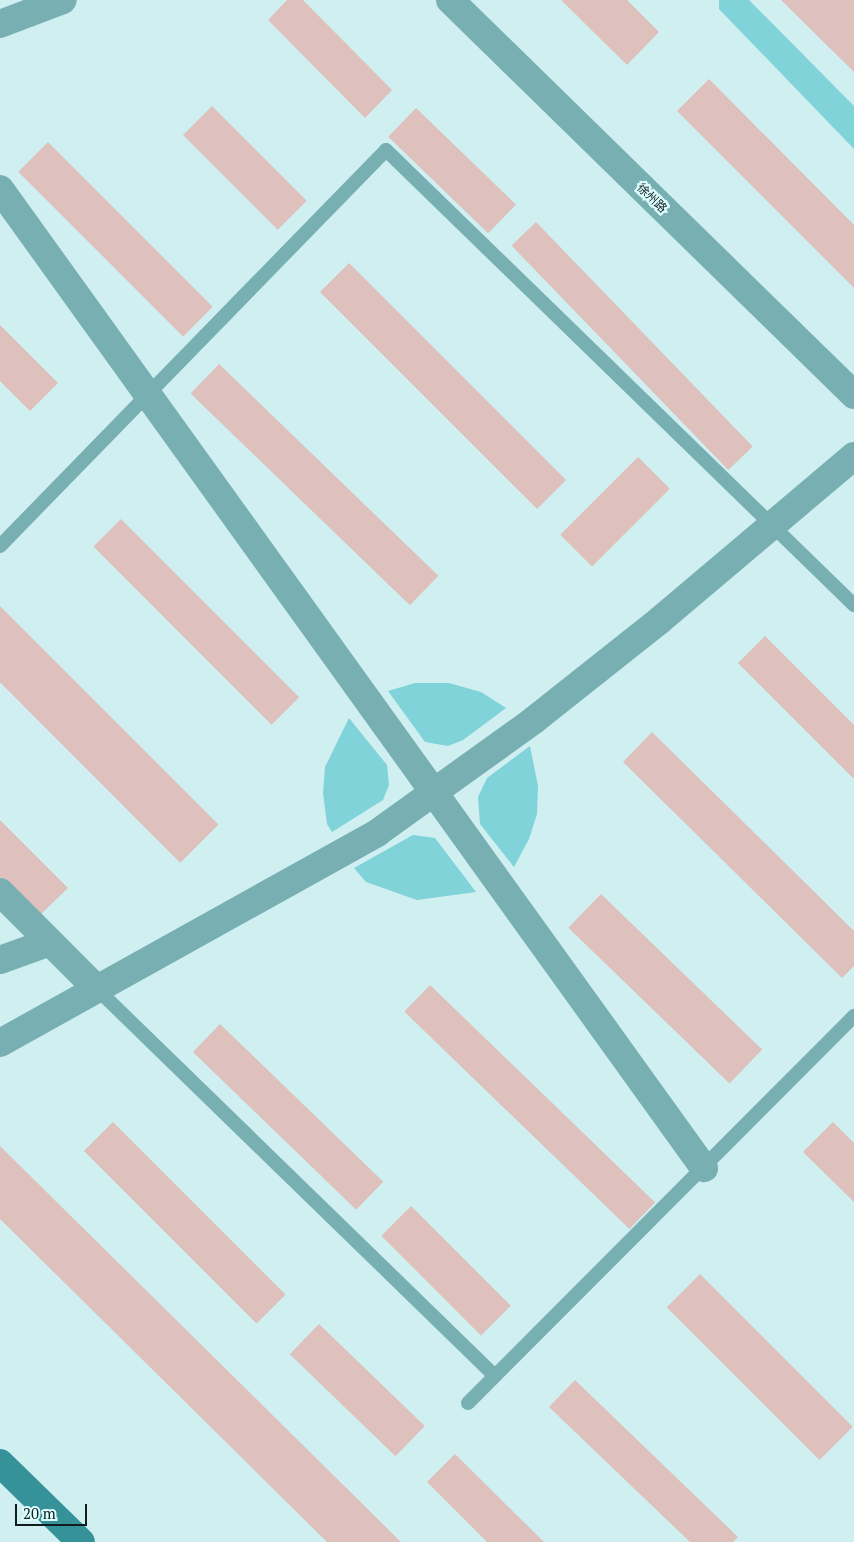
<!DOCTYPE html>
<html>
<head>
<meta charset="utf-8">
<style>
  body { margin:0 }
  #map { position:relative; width:854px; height:1542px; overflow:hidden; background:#cfeff1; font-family:"PT Serif","Noto Sans SC",serif }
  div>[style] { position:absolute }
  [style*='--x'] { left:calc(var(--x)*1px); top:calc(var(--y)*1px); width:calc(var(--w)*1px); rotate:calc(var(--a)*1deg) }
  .green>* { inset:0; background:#80d3d8 }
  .building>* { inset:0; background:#dec1bd; transform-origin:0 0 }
  .service>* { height:14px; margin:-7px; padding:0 7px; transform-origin:7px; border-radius:7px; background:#78afb2 }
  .minor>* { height:28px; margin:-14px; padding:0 14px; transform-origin:14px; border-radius:14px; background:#78afb2 }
  .tertiary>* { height:28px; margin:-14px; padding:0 14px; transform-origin:14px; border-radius:14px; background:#78afb2 }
  .secondary>* { height:28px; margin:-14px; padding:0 14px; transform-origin:14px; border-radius:14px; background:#349298 }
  span { translate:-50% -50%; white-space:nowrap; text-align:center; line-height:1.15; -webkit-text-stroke:4.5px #dcfcfe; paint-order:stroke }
  .street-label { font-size:12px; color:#101c1d }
  .scale { position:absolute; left:15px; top:1504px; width:72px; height:22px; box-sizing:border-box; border:2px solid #101c1d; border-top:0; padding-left:6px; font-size:15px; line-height:18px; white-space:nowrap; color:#101c1d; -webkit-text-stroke:4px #dcfcfe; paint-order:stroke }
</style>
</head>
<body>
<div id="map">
  <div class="green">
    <i style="clip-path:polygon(719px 0,749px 0,854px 106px,854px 149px,719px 9px)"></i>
    <i style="clip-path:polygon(415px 683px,449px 683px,481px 692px,506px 708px,463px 740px,448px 746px,425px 742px,388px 691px)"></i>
    <i style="clip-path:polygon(349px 718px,387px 765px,389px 785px,383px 800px,332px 832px,327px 824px,323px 793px,325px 767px)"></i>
    <i style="clip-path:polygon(530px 746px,538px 786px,537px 814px,529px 839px,514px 867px,480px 824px,478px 797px,487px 778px)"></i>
    <i style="clip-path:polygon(413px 835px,435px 838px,476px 892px,417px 900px,366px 882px,354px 868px)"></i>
  </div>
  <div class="building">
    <i style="clip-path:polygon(287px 0,303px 0,392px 90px,365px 118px,268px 20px)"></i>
    <i style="clip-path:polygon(561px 0,627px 0,659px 32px,627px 65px)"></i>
    <i style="clip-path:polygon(781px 0,854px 0,854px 72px)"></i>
    <i style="clip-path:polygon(709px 79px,854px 225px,854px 288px,677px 111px)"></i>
    <i style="left:212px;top:106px;width:134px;height:41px;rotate:45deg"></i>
    <i style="left:416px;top:108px;width:139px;height:40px;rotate:44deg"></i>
    <i style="left:48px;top:142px;width:233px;height:42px;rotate:45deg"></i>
    <i style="left:536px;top:222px;width:312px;height:34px;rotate:46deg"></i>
    <i style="left:349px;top:263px;width:307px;height:41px;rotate:45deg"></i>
    <i style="clip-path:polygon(0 325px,58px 383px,30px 411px,0 381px)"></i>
    <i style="left:219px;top:364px;width:305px;height:41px;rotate:44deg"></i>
    <i style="left:638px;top:457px;width:45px;height:110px;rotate:45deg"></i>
    <i style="left:121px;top:519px;width:252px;height:39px;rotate:45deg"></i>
    <i style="left:0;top:606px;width:309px;height:54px;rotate:45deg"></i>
    <i style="clip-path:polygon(765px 636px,854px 725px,854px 779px,738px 663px)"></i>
    <i style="clip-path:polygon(652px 732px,854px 931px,854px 966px,842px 978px,623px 762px)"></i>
    <i style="clip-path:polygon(0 820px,68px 888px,39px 916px,0 877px)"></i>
    <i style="left:601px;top:894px;width:224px;height:47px;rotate:44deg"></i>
    <i style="left:430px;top:985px;width:313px;height:37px;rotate:44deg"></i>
    <i style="left:220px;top:1024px;width:227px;height:39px;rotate:44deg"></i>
    <i style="left:113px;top:1122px;width:244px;height:41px;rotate:45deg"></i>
    <i style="clip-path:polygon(833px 1122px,854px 1143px,854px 1202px,803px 1152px)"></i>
    <i style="clip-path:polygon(0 1146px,401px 1542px,327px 1542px,0 1219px)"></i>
    <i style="left:411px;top:1206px;width:141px;height:42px;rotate:45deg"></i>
    <i style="left:700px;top:1274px;width:216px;height:47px;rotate:45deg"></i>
    <i style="left:319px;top:1324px;width:147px;height:42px;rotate:44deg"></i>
    <i style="clip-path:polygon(575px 1380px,738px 1537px,733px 1542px,690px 1542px,549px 1407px)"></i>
    <i style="clip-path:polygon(455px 1454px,544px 1542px,487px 1542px,427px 1482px)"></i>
  </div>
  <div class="service">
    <i style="--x:0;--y:546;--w:553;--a:-45.73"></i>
    <i style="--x:386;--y:150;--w:653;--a:44.19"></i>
    <i style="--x:97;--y:989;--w:555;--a:44.2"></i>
    <i style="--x:468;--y:1403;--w:547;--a:-45.07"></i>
  </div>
  <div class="minor">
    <i style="--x:0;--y:24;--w:67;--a:-20.9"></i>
    <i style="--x:0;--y:189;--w:1206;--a:54.28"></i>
    <i style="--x:0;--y:892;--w:137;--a:45"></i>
    <i style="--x:0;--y:960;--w:53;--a:-19.8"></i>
    <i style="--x:0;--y:1043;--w:432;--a:-29.1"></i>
    <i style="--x:377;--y:833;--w:193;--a:-35.7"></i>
    <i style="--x:534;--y:720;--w:161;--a:-38.4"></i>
    <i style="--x:660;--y:620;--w:254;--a:-40.2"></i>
  </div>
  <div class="tertiary">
    <i style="--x:450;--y:0;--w:565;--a:44.35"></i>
  </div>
  <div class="secondary">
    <i style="--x:0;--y:1463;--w:113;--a:44.3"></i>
  </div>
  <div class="street-label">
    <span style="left:652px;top:198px;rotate:44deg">徐州路</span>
  </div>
  <div class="scale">20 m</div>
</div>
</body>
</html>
